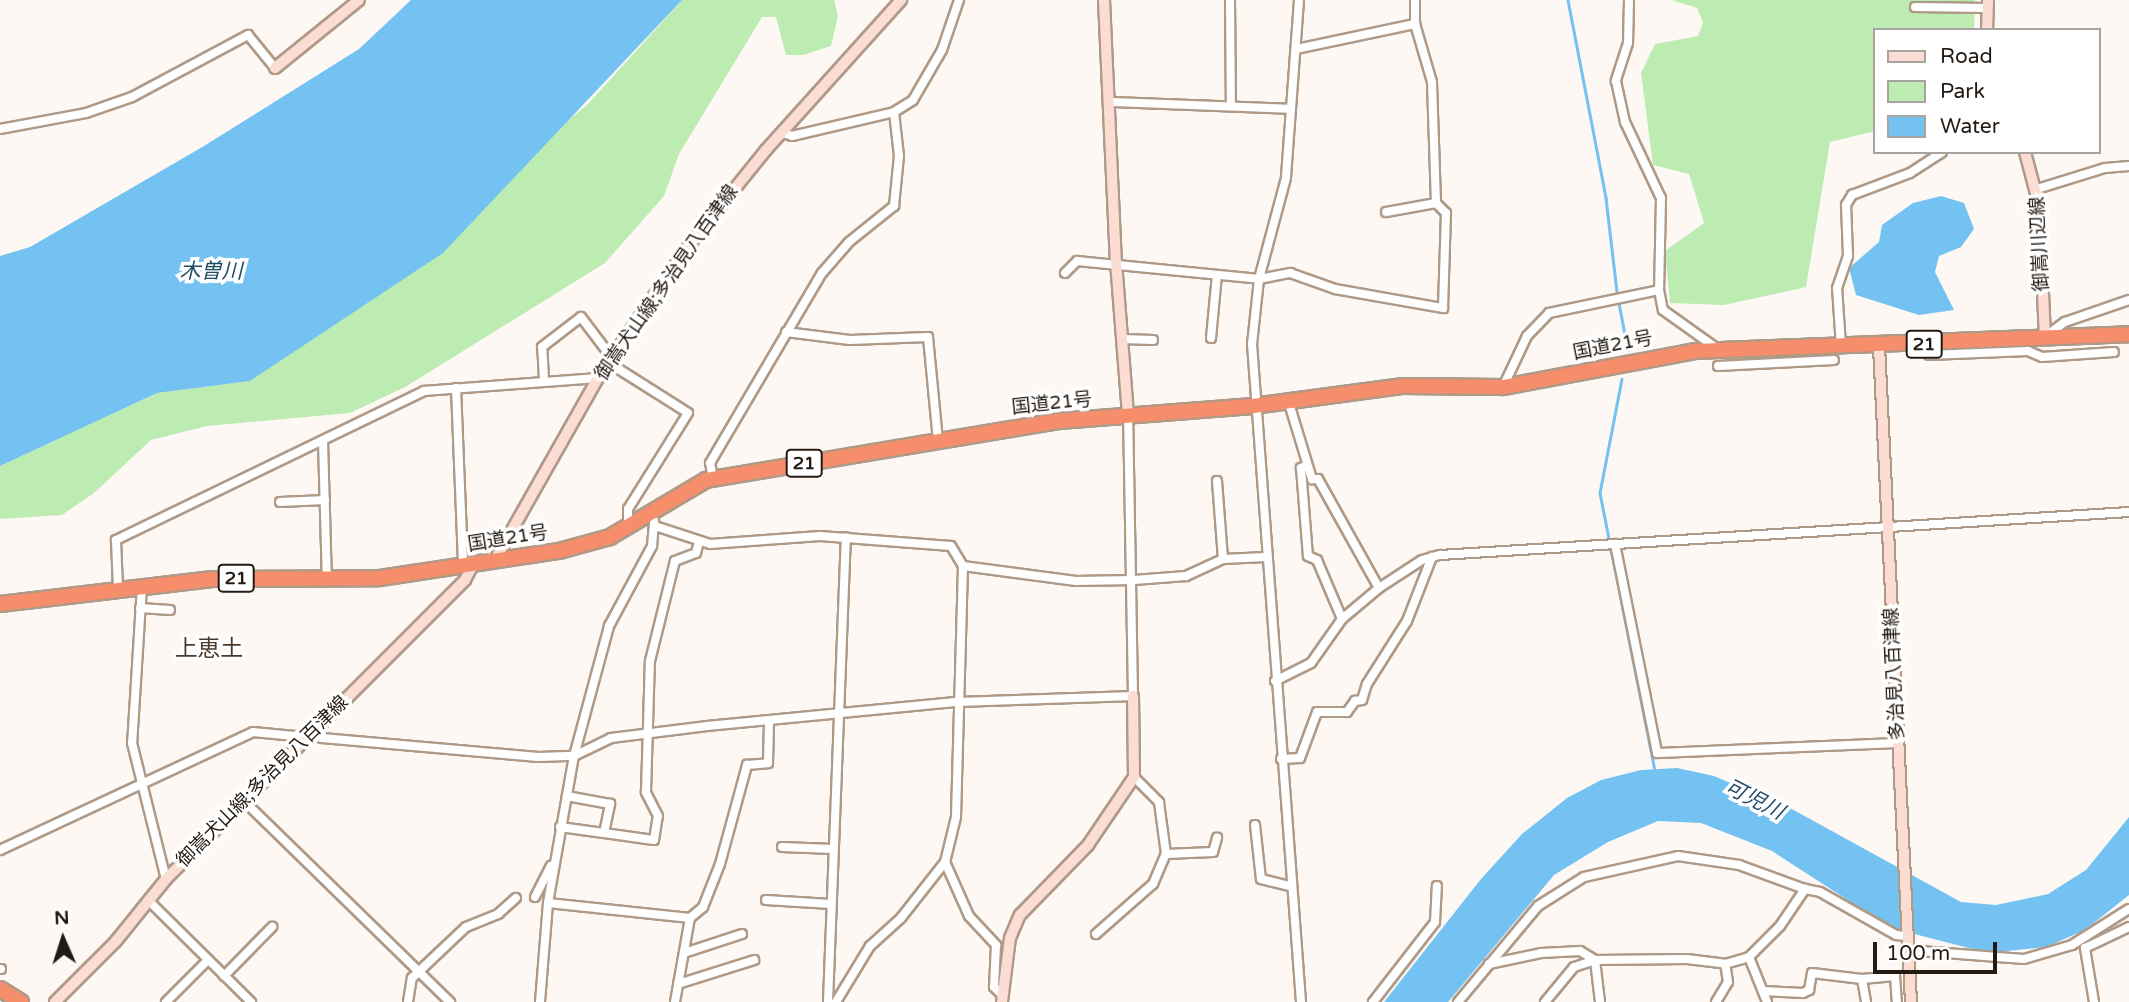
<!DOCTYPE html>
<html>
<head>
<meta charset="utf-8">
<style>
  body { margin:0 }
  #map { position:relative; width:2129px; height:1002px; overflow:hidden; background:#fdf8f4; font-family:"Varela Round","Noto Sans JP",sans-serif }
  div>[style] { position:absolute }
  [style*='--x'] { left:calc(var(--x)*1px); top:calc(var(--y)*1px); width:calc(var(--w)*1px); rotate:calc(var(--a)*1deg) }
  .green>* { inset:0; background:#bdecb3 }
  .water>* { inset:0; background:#74c2f1 }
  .stream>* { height:2.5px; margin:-1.25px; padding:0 1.25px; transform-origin:1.25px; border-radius:1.25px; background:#74c2f1 }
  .roads { filter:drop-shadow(2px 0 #af9987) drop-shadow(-2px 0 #af9987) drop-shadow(0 2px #af9987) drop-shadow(0 -2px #af9987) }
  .street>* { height:8px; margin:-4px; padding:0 4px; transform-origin:4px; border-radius:4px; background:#fff }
  .secondary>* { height:10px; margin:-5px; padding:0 5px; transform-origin:5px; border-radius:5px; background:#fcddd3 }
  .highway>* { height:14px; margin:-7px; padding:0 7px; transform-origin:7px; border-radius:7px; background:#f68e6c }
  span { translate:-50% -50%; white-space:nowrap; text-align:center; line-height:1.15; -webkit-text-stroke:7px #fff; paint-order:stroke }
  .shield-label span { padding:2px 5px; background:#fff; border:2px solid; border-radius:5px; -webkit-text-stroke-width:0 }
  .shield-label { font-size:18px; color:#231a13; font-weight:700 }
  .street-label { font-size:19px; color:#231a13 }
  .water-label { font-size:21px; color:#224c65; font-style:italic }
  .quarter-label { font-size:23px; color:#4d3a2a }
  .legend { position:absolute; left:1873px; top:28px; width:228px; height:126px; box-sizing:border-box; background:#fff; border:2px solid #a7a3a1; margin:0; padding:9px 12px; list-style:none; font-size:21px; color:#231a13 }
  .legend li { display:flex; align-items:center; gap:14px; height:35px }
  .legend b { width:35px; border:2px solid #a7a3a1 }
  .north { position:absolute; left:28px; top:904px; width:70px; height:70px; -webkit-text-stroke:5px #fff; paint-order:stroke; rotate:357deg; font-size:19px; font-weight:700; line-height:28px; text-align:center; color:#231a13 }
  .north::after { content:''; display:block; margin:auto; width:24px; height:32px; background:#231a13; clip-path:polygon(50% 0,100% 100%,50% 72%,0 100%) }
  .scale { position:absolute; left:1873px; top:942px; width:124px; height:32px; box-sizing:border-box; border:4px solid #231a13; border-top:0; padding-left:9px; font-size:21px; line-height:24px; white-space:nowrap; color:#231a13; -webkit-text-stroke:5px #fff; paint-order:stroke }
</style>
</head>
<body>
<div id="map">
  <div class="green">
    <i style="clip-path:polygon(682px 0,834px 0,838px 16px,831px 46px,803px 55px,786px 55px,776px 17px,762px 17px,679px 154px,664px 196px,605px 263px,405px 387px,350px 413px,207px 426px,151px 440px,94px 493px,62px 515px,0 519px,0 466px,157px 393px,250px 381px,588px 104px)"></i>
    <i style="clip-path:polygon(1672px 0,1975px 0,1974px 30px,1875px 30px,1875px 131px,1830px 142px,1806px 287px,1724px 305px,1670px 303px,1665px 251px,1704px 223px,1689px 174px,1653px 165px,1641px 73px,1655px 44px,1698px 36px,1703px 23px,1697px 8px)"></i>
  </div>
  <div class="water">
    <i style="clip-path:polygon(411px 0,682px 0,443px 253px,250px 381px,157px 393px,0 466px,0 256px,30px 247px,204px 146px,359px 49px)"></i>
    <i style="clip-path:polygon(1941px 196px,1964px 203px,1974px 229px,1961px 247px,1939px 256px,1935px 272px,1954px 310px,1919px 315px,1856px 295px,1849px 268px,1879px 242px,1882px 225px,1913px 203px)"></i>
    <i style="clip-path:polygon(1677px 768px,1714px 776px,1790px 808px,1961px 902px,1996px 905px,2048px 894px,2086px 870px,2129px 817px,2129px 895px,2085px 930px,2046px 947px,1988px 953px,1891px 928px,1772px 851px,1701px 823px,1658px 821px,1608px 842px,1554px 875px,1448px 1002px,1384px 1002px,1481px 879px,1522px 834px,1567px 798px,1601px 780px,1641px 770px)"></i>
  </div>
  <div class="stream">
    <i style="--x:1568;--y:0;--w:202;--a:79.1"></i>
    <i style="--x:1606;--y:198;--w:95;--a:83.3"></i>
    <i style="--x:1619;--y:303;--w:48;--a:79.2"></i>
    <i style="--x:1622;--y:379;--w:116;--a:100.9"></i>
    <i style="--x:1600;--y:493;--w:282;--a:78.8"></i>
  </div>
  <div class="roads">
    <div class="street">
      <i style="--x:1230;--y:0;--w:106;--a:89.5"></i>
      <i style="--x:1299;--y:0;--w:178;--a:94.2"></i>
      <i style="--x:1286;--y:178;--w:105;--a:105"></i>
      <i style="--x:1259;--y:279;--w:65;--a:96.1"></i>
      <i style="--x:1252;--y:344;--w:660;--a:85.74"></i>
      <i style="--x:1629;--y:0;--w:43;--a:91.3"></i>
      <i style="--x:1628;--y:43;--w:40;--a:108"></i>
      <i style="--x:1616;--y:81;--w:42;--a:77.6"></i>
      <i style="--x:1625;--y:122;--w:84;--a:64.7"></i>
      <i style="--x:1661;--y:198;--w:92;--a:91.2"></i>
      <i style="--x:1659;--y:290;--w:20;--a:79"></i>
      <i style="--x:1663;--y:310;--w:65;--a:35.6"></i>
      <i style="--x:1915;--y:7;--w:72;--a:0.8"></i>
      <i style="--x:1296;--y:49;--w:122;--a:-11.9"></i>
      <i style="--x:1110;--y:102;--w:181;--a:2.2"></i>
      <i style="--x:0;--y:129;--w:87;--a:-10.5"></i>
      <i style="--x:86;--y:113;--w:49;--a:-19.2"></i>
      <i style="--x:132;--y:97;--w:132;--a:-28.1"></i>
      <i style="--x:248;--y:35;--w:43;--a:50.7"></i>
      <i style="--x:783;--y:133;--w:9;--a:18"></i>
      <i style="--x:792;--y:136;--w:105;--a:-13.2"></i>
      <i style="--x:2037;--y:189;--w:71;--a:-17.2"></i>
      <i style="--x:2105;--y:168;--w:24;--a:-5"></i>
      <i style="--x:1386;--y:212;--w:51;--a:-10.2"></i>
      <i style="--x:1065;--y:273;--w:17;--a:-45"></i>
      <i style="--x:1077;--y:261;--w:183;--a:5.6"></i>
      <i style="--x:1259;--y:279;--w:32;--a:-11"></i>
      <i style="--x:1290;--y:273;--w:48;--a:19.6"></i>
      <i style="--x:1335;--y:289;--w:110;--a:10"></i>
      <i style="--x:1443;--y:308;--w:95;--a:-88.2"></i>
      <i style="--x:1446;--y:213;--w:14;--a:-135"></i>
      <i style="--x:1436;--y:203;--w:121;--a:-91.9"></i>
      <i style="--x:1432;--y:82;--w:60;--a:-106.3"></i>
      <i style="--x:1415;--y:24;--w:24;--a:-90"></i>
      <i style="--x:786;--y:332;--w:64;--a:7.1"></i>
      <i style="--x:850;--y:340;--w:78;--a:-2.2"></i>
      <i style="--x:928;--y:337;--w:103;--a:84.5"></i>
      <i style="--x:2047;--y:335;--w:22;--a:-36"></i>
      <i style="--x:2065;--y:322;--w:68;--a:-19"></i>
      <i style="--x:1211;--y:338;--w:63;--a:-84.6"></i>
      <i style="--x:1122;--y:339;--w:31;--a:2"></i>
      <i style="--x:1841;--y:346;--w:58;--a:-93.9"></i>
      <i style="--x:1837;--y:288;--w:34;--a:-71"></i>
      <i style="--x:1848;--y:256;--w:51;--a:-92.2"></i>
      <i style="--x:1846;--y:205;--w:12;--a:-59"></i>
      <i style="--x:1852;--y:195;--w:62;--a:-20.8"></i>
      <i style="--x:1910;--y:173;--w:38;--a:-33"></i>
      <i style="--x:1929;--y:355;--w:99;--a:-2.3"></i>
      <i style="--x:2028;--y:351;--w:15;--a:23"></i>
      <i style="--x:2042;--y:357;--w:72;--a:-4"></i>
      <i style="--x:609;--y:363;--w:93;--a:32.3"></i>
      <i style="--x:688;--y:413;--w:113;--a:122"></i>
      <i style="--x:628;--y:509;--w:17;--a:90"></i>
      <i style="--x:1718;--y:366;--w:116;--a:-3"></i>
      <i style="--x:544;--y:380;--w:33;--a:-93"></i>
      <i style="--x:542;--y:347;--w:49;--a:-37.6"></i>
      <i style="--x:581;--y:317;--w:51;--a:52.9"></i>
      <i style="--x:1503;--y:387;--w:56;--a:-64.8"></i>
      <i style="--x:1527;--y:336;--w:32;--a:-46"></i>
      <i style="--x:1549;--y:313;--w:112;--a:-11.8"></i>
      <i style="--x:456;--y:388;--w:178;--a:87.7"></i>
      <i style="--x:1288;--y:400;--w:83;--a:73.1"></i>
      <i style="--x:1312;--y:479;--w:6;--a:0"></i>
      <i style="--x:1318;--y:479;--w:125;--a:60.8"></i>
      <i style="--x:323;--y:441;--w:139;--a:88.4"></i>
      <i style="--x:1307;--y:465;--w:7;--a:153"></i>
      <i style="--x:1301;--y:468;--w:88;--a:85.5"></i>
      <i style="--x:1308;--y:556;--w:10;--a:24"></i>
      <i style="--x:1317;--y:560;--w:64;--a:67"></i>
      <i style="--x:713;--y:478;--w:15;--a:-101"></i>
      <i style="--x:710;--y:463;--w:221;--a:-59.5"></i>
      <i style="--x:822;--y:273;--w:41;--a:-48.9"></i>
      <i style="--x:849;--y:242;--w:58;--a:-38.7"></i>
      <i style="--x:894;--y:206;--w:50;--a:-84.3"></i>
      <i style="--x:899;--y:156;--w:44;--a:-96.5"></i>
      <i style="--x:894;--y:112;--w:22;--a:-32"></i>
      <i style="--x:913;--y:100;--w:58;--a:-59.9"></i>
      <i style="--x:942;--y:50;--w:53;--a:-71.2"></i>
      <i style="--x:1217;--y:481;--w:78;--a:85.6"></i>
      <i style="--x:280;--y:502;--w:45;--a:-2.5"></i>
      <i style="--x:655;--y:526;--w:58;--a:18.1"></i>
      <i style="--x:710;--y:544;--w:110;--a:-4.2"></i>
      <i style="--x:820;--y:536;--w:131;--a:4.4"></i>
      <i style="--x:951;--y:546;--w:23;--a:59"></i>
      <i style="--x:963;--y:566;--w:251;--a:91.6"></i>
      <i style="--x:956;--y:817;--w:46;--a:103.7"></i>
      <i style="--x:945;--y:862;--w:71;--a:128.2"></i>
      <i style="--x:901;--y:918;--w:42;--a:137.9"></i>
      <i style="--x:870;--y:946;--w:66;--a:121.3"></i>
      <i style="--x:1615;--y:544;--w:213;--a:78.6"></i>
      <i style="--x:1657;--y:753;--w:242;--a:-2.4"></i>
      <i style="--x:963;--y:566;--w:114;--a:7.6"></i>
      <i style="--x:1076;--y:581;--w:58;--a:-1"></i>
      <i style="--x:1134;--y:580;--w:52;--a:-4.4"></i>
      <i style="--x:1186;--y:576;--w:41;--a:-24.7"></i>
      <i style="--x:1223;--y:559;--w:43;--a:-2.7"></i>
      <i style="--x:142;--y:586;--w:157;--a:93.6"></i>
      <i style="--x:132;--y:743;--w:140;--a:76"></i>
      <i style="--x:118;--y:588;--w:48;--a:-92.4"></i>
      <i style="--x:116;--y:540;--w:342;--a:-25.8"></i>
      <i style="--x:424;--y:391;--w:174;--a:-4.3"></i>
      <i style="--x:140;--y:608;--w:30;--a:4"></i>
      <i style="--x:1275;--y:681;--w:40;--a:-26.6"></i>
      <i style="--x:1311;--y:663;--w:54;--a:-54.8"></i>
      <i style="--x:1342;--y:619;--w:48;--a:-40"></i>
      <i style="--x:1379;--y:588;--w:51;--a:-33.1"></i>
      <i style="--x:1422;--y:560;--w:19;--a:-16"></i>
      <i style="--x:1440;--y:555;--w:690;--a:-3.57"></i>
      <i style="--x:312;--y:734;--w:11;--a:22"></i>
      <i style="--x:322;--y:738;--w:217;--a:5"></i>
      <i style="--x:538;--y:757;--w:36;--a:-2"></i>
      <i style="--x:574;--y:756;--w:41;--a:-25.9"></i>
      <i style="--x:611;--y:738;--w:97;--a:-7.1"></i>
      <i style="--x:707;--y:726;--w:252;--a:-5.5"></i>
      <i style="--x:958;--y:702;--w:175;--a:-2"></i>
      <i style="--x:1133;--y:696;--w:281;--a:-91"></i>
      <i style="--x:1281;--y:759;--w:19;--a:-3"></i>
      <i style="--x:1300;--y:758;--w:49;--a:-69.7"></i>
      <i style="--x:1317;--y:712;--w:30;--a:0"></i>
      <i style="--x:1347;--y:712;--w:14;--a:-54"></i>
      <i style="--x:1355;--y:701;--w:7;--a:-8"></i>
      <i style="--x:1362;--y:700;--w:17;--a:-73"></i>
      <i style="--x:1367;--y:684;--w:75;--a:-57.6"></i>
      <i style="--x:1407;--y:621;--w:69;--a:-68.7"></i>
      <i style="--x:244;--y:801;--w:288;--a:44.3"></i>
      <i style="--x:1255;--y:825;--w:54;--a:83.7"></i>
      <i style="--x:1261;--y:879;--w:32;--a:14"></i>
      <i style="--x:560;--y:827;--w:44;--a:7.8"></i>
      <i style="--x:604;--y:833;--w:30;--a:-78"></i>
      <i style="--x:610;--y:804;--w:44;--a:-169.5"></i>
      <i style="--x:604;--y:833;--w:50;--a:8"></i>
      <i style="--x:654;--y:840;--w:24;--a:-81"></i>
      <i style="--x:658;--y:816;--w:27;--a:-117"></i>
      <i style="--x:646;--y:792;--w:131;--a:-88.3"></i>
      <i style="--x:650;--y:661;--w:103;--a:-76"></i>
      <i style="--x:675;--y:561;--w:22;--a:-21"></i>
      <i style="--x:696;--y:553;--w:11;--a:-75"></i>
      <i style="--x:782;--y:847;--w:51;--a:2.2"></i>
      <i style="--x:0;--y:850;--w:279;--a:-25"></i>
      <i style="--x:253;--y:732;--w:42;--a:5.4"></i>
      <i style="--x:295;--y:736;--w:10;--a:37"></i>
      <i style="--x:1166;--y:854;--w:47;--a:-2.4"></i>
      <i style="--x:1213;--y:852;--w:15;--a:-74"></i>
      <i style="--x:945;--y:862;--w:59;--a:66"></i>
      <i style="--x:969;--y:916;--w:40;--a:47"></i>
      <i style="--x:996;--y:945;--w:42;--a:92.7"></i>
      <i style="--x:994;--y:987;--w:13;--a:45"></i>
      <i style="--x:535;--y:897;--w:35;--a:-63"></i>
      <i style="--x:148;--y:900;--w:145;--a:44.7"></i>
      <i style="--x:766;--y:900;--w:65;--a:3.5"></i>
      <i style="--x:548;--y:903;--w:143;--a:6"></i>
      <i style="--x:1096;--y:934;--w:76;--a:-41.3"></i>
      <i style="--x:1153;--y:884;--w:33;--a:-67"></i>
      <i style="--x:1166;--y:854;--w:52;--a:-97.7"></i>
      <i style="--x:1159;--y:802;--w:35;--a:-135"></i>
      <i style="--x:1907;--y:950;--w:117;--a:4.4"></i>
      <i style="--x:2024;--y:959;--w:50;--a:-16.3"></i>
      <i style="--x:2072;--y:945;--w:67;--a:-32.3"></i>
      <i style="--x:684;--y:953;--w:61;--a:-18.1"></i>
      <i style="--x:1749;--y:957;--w:44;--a:-45"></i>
      <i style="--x:1780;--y:926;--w:45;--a:-56"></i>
      <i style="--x:1805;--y:889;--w:15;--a:11"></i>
      <i style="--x:1820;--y:892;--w:87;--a:29.5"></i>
      <i style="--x:1896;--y:935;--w:10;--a:6"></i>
      <i style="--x:1489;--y:964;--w:53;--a:-11.9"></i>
      <i style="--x:1541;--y:953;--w:39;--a:-3"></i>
      <i style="--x:1580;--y:951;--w:17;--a:31"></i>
      <i style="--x:1595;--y:960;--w:42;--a:83.2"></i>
      <i style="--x:0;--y:969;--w:1;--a:0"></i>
      <i style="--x:224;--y:976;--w:69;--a:-45.6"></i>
      <i style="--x:1862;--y:979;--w:23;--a:80"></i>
      <i style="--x:678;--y:984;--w:80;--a:-17.5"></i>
      <i style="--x:1763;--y:991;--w:40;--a:2.9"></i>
      <i style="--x:1803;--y:993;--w:7;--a:-27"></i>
      <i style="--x:1809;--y:990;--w:17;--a:-80"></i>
      <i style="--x:1812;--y:973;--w:50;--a:6.8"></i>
      <i style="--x:1862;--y:979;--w:33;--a:-5"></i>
      <i style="--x:1895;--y:976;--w:26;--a:86"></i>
      <i style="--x:166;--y:1002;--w:59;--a:-45"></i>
      <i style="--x:408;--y:1002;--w:24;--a:-81"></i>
      <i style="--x:412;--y:978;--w:74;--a:-43.4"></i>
      <i style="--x:466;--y:927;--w:35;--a:-22"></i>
      <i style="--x:498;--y:914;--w:24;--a:-42"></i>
      <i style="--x:540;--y:1002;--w:99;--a:-85.4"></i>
      <i style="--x:548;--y:903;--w:149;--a:-80"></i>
      <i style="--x:574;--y:756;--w:135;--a:-74.9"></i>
      <i style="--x:609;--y:626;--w:91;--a:-61.7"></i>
      <i style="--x:652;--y:546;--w:25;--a:-85"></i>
      <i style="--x:675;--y:1002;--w:85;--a:-79.9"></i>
      <i style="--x:690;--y:918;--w:17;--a:-40"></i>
      <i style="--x:703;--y:907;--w:46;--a:-68.4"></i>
      <i style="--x:720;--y:864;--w:103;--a:-74.7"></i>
      <i style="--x:747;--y:765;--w:21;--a:-5"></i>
      <i style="--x:768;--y:763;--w:42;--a:-88.6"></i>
      <i style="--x:828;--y:1002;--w:465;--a:-87.8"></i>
      <i style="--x:1373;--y:1002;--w:101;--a:-52.2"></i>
      <i style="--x:1435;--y:922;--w:36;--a:-87"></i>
      <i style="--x:1458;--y:1002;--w:125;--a:-50.2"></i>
      <i style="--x:1538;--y:906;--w:54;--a:-32.2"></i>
      <i style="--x:1584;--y:877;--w:96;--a:-12.6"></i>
      <i style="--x:1678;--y:856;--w:62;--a:8.4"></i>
      <i style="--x:1739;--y:865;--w:70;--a:20"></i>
      <i style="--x:1545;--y:1002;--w:45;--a:-50.4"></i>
      <i style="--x:1574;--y:967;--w:22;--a:-18"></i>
      <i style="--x:1595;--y:960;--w:92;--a:-0.6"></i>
      <i style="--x:1687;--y:959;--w:38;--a:7"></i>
      <i style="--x:1725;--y:964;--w:25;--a:-16"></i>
      <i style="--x:1749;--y:957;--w:48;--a:68.2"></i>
      <i style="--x:1716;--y:1002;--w:23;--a:-59"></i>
      <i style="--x:1728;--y:982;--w:18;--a:-99"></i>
      <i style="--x:2094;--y:1002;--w:55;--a:-99.5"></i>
      <i style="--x:2085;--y:948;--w:49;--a:-25.5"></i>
    </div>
    <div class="secondary">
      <i style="--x:1104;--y:0;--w:262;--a:87.4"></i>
      <i style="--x:1116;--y:262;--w:153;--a:85.5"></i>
      <i style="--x:1987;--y:30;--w:30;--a:-88"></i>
      <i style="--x:275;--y:68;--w:108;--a:-39"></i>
      <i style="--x:2025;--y:152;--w:55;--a:75.2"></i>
      <i style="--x:2039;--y:205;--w:132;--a:87.4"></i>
      <i style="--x:1879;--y:346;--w:657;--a:87.21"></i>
      <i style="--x:495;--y:560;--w:209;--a:-60.5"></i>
      <i style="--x:598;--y:378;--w:156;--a:-55.7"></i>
      <i style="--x:686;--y:249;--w:127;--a:-51.1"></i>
      <i style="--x:766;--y:150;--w:202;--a:-48"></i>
      <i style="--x:55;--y:1002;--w:86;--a:-45"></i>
      <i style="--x:116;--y:941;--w:80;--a:-51.1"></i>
      <i style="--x:166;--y:879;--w:423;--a:-45"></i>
      <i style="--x:465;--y:580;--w:18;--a:-63"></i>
      <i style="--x:1002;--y:1002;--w:64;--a:-82.9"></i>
      <i style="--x:1010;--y:938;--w:25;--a:-67"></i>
      <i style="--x:1020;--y:915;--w:98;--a:-45.8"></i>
      <i style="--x:1088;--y:845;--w:82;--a:-55.9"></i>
      <i style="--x:1134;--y:777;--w:81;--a:-90.7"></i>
    </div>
    <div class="highway">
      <i style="--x:0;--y:604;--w:214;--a:-6.7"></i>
      <i style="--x:213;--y:579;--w:167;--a:-0.3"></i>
      <i style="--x:380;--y:578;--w:181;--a:-8.6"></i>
      <i style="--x:559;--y:551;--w:53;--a:-15.4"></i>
      <i style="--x:610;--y:537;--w:112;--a:-30.7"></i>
      <i style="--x:706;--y:480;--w:358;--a:-9.5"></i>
      <i style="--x:1059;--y:421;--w:195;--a:-4.4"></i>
      <i style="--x:1253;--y:406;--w:150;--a:-7.6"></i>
      <i style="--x:1402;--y:386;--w:101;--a:0.6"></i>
      <i style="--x:1503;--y:387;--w:195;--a:-10.6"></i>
      <i style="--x:1695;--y:351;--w:434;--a:-2.2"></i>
      <i style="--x:0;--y:989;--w:25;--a:32"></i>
    </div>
  </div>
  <div class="shield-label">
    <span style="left:1924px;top:344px">21</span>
    <span style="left:804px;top:463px">21</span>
    <span style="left:236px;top:578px">21</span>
  </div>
  <div class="street-label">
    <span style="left:2040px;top:244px;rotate:-93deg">御嵩川辺線</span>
    <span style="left:667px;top:283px;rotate:-55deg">御嵩犬山線;多治見八百津線</span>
    <span style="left:1613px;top:346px;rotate:-11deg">国道21号</span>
    <span style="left:1052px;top:404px;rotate:-6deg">国道21号</span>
    <span style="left:508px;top:539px;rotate:-9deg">国道21号</span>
    <span style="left:1895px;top:674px;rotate:-93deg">多治見八百津線</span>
    <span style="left:263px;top:782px;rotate:-45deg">御嵩犬山線;多治見八百津線</span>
  </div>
  <div class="water-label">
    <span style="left:211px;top:272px">木曽川</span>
    <span style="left:1754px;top:800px;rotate:27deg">可児川</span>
  </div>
  <div class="quarter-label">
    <span style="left:209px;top:649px">上恵土</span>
  </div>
  <ul class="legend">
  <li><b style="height:9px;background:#fcddd3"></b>Road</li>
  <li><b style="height:19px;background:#bdecb3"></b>Park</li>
  <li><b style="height:19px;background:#74c2f1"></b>Water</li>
  </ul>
  <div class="north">N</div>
  <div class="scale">100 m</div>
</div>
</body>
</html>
